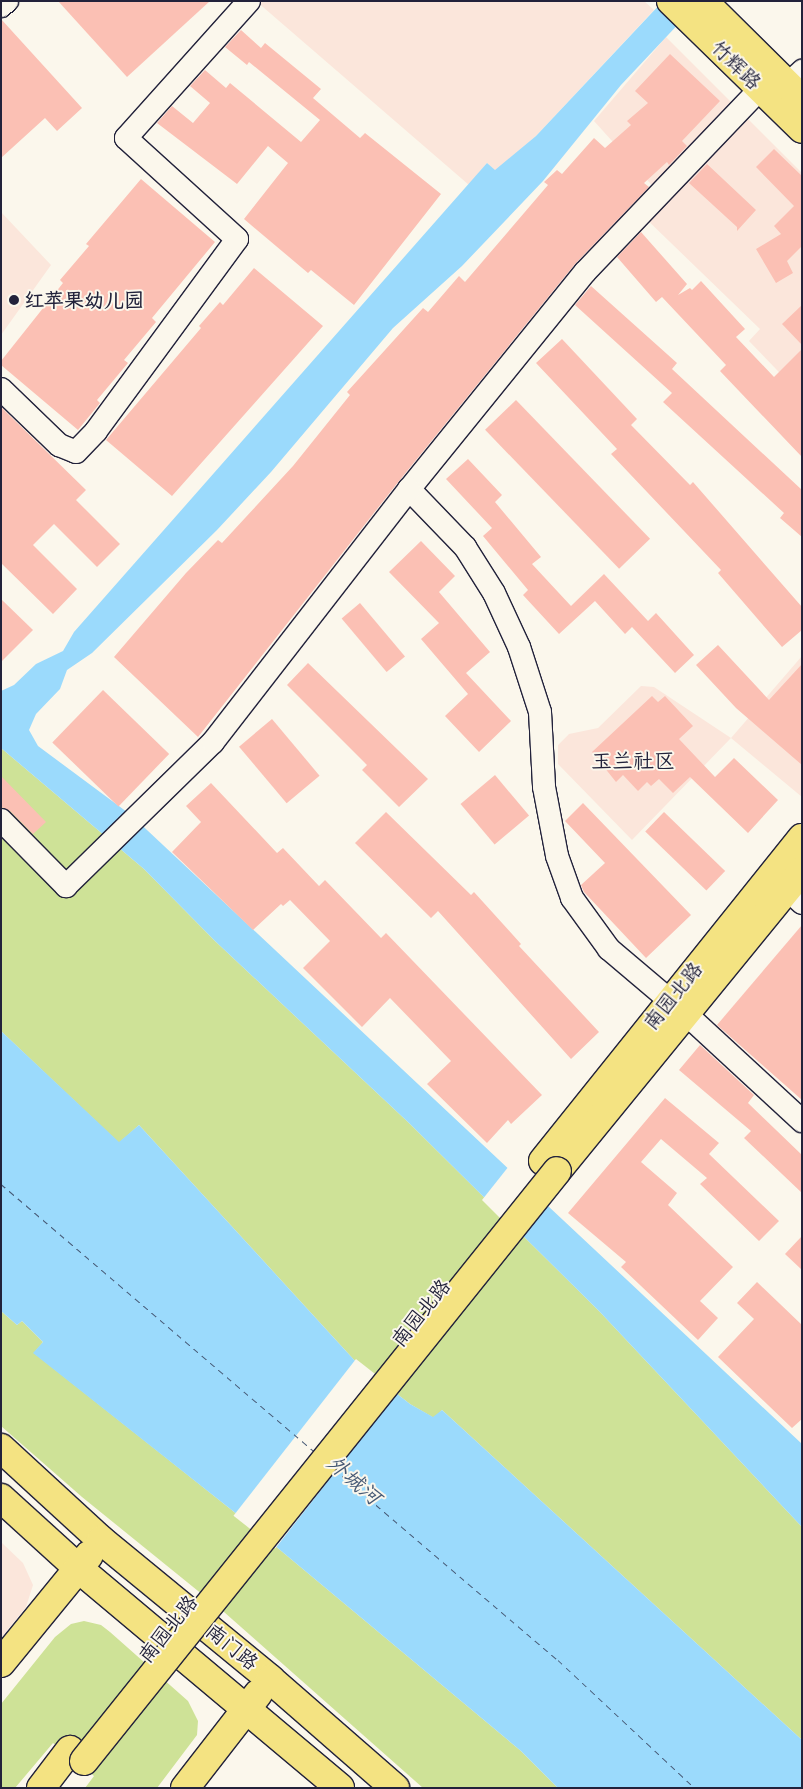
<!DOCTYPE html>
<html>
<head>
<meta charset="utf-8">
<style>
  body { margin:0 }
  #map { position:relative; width:803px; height:1789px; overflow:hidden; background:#fbf7ec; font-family:Caveat,"LXGW WenKai TC",sans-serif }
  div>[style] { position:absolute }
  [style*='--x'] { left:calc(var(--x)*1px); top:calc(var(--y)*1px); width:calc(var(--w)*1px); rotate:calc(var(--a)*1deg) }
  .built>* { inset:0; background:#fbe6db }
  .green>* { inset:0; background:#cee297 }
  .water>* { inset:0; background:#9bdafc }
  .pier>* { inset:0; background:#fbf7ec; transform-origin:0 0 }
  .ferry>* { height:1px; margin-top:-0.5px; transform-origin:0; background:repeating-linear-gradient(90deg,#465975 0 6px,transparent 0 11px) }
  .building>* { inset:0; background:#fbc0b4; transform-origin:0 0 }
  .roads { filter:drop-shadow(1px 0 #22223b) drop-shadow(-1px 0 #22223b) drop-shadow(0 1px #22223b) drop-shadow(0 -1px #22223b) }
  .minor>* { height:22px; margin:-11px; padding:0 11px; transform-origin:11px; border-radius:11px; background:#fbf7ec }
  .major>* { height:28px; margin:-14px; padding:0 14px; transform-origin:14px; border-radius:14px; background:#f4e382 }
  .bridges { filter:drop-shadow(1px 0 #22223b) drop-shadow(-1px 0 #22223b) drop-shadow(0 1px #22223b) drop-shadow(0 -1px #22223b) }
  .major-bridge>* { height:28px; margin:-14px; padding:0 14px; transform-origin:14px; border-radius:14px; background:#f4e382 }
  .dots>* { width:14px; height:14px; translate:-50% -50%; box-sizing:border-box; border:2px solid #fbf7ec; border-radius:50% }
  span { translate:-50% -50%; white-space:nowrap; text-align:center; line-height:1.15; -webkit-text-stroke:4px #fbf7ec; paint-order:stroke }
  .street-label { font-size:20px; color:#22223b }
  .poi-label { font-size:20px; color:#22223b; font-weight:700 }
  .left { translate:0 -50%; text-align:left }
  .neighbourhood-label { font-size:21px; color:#22223b }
  .water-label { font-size:21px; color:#465975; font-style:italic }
  .frame { position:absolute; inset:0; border:2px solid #22223b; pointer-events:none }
</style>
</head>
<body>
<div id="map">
  <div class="built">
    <i style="clip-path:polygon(256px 1px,644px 1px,654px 10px,536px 136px,495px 171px,487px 163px,469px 185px)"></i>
    <i style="clip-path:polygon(666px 37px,802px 173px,802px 396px,749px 341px,760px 329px,640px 213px,658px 192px,594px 121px)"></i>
    <i style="clip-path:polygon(1px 212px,51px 265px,1px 335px)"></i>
    <i style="clip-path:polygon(802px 656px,802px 797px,731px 738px,632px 840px,558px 764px,558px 745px,569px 734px,598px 728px,641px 686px,654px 687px,731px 738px)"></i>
    <i style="clip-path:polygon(1px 1542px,23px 1563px,33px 1585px,26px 1607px,1px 1638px)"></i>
  </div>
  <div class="green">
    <i style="clip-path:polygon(1px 748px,144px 869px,215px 941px,409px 1123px,599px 1311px,802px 1527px,802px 1740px,442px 1410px,434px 1418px,410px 1404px,356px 1362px,139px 1125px,119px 1143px,1px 1031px)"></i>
    <i style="clip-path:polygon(1px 1311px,17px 1325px,22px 1321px,43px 1342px,34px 1353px,238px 1515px,521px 1751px,558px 1788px,423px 1788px,224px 1612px,82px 1497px,1px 1426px)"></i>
    <i style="clip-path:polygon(84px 1621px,101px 1625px,110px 1632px,188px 1701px,198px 1721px,197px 1735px,157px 1788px,85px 1788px,94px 1776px,53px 1743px,15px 1788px,1px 1788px,1px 1704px,55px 1637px,71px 1624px)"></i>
  </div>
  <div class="water">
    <i style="clip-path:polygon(663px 1px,700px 1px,621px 85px,543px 181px,462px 266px,393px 328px,271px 472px,217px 530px,92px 653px,67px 670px,60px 689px,36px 714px,29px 730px,38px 746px,131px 815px,802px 1444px,802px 1527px,599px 1311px,409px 1123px,215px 941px,144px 869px,1px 748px,1px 691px,14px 685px,36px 664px,63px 651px,74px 632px,487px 163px,495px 170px,536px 136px)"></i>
    <i style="clip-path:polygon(1px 1031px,119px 1142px,139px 1125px,356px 1362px,410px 1404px,433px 1417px,442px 1410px,802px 1740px,802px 1788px,558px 1788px,521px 1751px,238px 1515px,33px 1353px,43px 1342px,22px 1321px,17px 1325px,1px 1311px)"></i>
  </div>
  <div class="pier">
    <i style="clip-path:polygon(509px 1166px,548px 1202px,520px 1238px,482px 1200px)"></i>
    <i style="left:356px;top:1359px;width:53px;height:199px;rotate:38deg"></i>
  </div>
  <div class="ferry">
    <i style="--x:1;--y:1184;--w:411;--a:40.5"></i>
    <i style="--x:334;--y:1469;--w:294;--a:40.5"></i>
    <i style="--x:558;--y:1660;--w:187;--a:43.1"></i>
  </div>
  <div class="building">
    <i style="clip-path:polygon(58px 1px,210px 1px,127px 77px)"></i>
    <i style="clip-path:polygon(1px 19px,82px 108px,57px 131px,45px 118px,1px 158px)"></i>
    <i style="clip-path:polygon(241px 30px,261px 48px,265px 43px,321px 89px,313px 98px,360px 138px,365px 133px,441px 194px,354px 305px,311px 270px,308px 273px,244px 219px,288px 163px,268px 146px,237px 184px,157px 123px,172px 106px,193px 123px,210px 103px,190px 86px,205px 70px,226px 88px,230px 83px,301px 142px,320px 120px,249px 62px,247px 65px,225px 47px)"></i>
    <i style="clip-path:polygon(670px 54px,720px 101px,682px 141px,687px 146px,669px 165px,667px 162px,644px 183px,649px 187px,575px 264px,399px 481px,198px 737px,114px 657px,186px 573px,218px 540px,222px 543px,293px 466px,350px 395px,347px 392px,423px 308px,428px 312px,459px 276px,465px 282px,548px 185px,544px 182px,557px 170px,562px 174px,594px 138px,605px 148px,631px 125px,627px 121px,648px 103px,635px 91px)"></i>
    <i style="clip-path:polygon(774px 149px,802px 176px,802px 246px,787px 261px,793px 273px,776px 283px,756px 249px,781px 234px,774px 226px,794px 206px,756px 167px)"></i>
    <i style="clip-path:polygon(707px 164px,756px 210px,737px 231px,737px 227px,689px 183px)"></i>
    <i style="clip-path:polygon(141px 179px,215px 242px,152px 318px,156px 322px,124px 360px,128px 363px,97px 400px,100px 403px,78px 430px,1px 365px,1px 361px,63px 283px,60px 280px,89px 246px,86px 244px)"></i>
    <i style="clip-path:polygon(641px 232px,687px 284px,678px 295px,690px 288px,692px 290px,701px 281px,745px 329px,736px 337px,774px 377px,802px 349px,802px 457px,720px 371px,726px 365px,662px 297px,656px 302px,617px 257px)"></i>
    <i style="clip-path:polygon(254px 268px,323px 326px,172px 496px,106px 440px,201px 328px,199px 326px,220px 302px,223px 305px)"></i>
    <i style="clip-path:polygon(591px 286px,677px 363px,672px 369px,802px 490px,802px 537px,780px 518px,784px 513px,663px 402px,672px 393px,575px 305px)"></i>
    <i style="clip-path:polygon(802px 305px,802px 345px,782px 324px)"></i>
    <i style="clip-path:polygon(562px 339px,637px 419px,631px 425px,690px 485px,693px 482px,802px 607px,802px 630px,782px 647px,718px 573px,721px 570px,611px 454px,617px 449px,536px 363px)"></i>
    <i style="left:516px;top:400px;width:193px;height:43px;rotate:46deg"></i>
    <i style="clip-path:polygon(1px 407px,86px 490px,76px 500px,120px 544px,97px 567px,54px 524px,33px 545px,77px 589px,53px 614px,1px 563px)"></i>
    <i style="clip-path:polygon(468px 459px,502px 495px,495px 502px,541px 557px,532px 564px,571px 606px,604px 574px,648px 621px,656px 613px,694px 655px,675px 673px,632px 627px,625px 634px,595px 601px,559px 634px,523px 595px,528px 590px,483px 536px,492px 528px,446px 479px)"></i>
    <i style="clip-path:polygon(421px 541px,455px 576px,439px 592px,490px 652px,466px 673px,511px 721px,479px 752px,445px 716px,468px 694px,421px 639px,439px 623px,389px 572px)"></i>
    <i style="clip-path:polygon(1px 599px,33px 630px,1px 662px)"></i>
    <i style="left:360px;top:603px;width:70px;height:24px;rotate:50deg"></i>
    <i style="clip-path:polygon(718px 645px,769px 700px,802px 664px,802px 765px,736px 708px,696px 665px)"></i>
    <i style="clip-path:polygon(308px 663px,428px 779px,399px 807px,362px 770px,367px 765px,287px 685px)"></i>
    <i style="left:103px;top:690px;width:92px;height:73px;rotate:44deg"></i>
    <i style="clip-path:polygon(652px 696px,658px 702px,665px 696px,693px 726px,679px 739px,715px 777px,734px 758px,778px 800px,748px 833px,690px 777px,673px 793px,659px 779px,651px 786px,647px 782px,638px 791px,623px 775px,616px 782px,592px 752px)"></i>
    <i style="left:272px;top:719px;width:74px;height:43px;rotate:50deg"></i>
    <i style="left:495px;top:775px;width:53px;height:45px;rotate:50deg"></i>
    <i style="clip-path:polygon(1px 776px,46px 822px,33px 834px,10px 811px,1px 807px)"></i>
    <i style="clip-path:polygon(211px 783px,277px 853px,283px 848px,319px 886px,325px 880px,381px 938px,386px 933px,542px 1095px,511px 1124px,508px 1120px,487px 1143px,427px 1084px,451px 1061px,390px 998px,362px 1027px,303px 968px,330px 941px,290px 900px,283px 906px,281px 904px,253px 930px,172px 852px,201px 822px,186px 806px)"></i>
    <i style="clip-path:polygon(583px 803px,691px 915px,646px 958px,584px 892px,581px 885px,605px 863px,565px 821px)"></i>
    <i style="clip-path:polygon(386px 812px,471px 895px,474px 892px,521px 944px,519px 946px,599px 1032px,571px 1059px,438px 911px,431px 918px,355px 843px)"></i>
    <i style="left:664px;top:812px;width:85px;height:27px;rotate:44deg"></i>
    <i style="clip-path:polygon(802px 925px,802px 1100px,717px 1025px)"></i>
    <i style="clip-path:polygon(700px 1045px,754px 1095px,748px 1103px,802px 1155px,802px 1193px,744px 1138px,751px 1131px,679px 1070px)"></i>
    <i style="clip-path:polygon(665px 1098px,719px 1143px,709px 1154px,779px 1221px,759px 1241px,700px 1184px,707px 1178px,661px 1139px,641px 1162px,677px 1193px,668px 1205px,733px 1267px,700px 1301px,718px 1318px,698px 1340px,621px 1267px,626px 1262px,568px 1213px)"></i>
    <i style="clip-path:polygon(802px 1236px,802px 1270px,785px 1254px)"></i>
    <i style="clip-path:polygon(757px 1282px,802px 1325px,802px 1419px,792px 1428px,718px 1357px,754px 1319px,737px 1303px)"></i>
  </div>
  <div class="roads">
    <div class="minor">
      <i style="--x:1;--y:6;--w:8;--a:-40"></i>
      <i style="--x:787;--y:85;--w:21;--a:-43"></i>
      <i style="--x:760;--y:89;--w:253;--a:133.7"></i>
      <i style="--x:585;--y:272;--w:279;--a:129"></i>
      <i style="--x:409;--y:489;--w:81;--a:46"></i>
      <i style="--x:465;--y:547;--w:54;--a:57.8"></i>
      <i style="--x:494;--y:593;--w:60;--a:65.2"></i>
      <i style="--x:519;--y:647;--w:68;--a:72.1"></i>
      <i style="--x:540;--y:712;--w:75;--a:86.9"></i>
      <i style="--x:544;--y:787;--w:70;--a:79.3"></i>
      <i style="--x:557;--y:856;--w:45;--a:70.3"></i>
      <i style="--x:572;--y:898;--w:63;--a:54"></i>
      <i style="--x:609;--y:949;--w:101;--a:40.2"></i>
      <i style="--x:686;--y:1014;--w:158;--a:42.7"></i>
      <i style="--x:1;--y:389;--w:81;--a:44"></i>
      <i style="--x:59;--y:445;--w:18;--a:22"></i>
      <i style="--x:76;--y:452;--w:29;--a:-46"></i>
      <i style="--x:96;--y:431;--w:238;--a:-53.7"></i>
      <i style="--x:237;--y:239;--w:150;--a:-137.7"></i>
      <i style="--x:126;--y:138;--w:184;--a:-48.1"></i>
      <i style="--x:1;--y:820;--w:93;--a:45.4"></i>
      <i style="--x:66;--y:886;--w:206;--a:-44.4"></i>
      <i style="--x:213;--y:742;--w:320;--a:-52.2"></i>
      <i style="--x:787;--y:889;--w:21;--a:43"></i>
    </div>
    <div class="major">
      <i style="--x:671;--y:1;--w:183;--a:44.3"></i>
      <i style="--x:703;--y:1;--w:139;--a:44.7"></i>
      <i style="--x:543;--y:1161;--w:414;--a:-51.3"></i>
      <i style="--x:557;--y:1171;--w:387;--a:-50.8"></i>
      <i style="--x:1;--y:1448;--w:136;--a:42.6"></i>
      <i style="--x:101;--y:1540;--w:219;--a:39.4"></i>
      <i style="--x:270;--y:1679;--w:166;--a:41.1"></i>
      <i style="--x:1;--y:1498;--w:104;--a:42.3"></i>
      <i style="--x:78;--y:1568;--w:342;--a:40"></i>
      <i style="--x:1;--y:1663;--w:139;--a:-50.8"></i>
      <i style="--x:41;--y:1788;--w:48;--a:-52.7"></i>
      <i style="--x:185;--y:1788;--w:119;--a:-52.2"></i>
    </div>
  </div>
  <div class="bridges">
    <div class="major-bridge">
      <i style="--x:84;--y:1761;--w:756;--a:-51.28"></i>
    </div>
  </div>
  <div class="dots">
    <i style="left:14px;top:300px;background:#22223b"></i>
  </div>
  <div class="street-label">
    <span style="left:736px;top:65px;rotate:44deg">竹辉路</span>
    <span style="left:673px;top:996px;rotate:-51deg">南园北路</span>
    <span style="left:421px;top:1313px;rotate:-51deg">南园北路</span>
    <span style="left:168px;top:1629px;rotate:-51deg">南园北路</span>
    <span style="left:232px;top:1647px;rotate:39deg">南门路</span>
  </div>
  <div class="poi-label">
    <span class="left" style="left:24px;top:300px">红苹果幼儿园</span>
  </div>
  <div class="neighbourhood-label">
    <span style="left:633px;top:761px">玉兰社区</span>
  </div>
  <div class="water-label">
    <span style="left:354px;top:1480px;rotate:41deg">外城河</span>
  </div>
  <div class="frame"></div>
</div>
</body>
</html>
